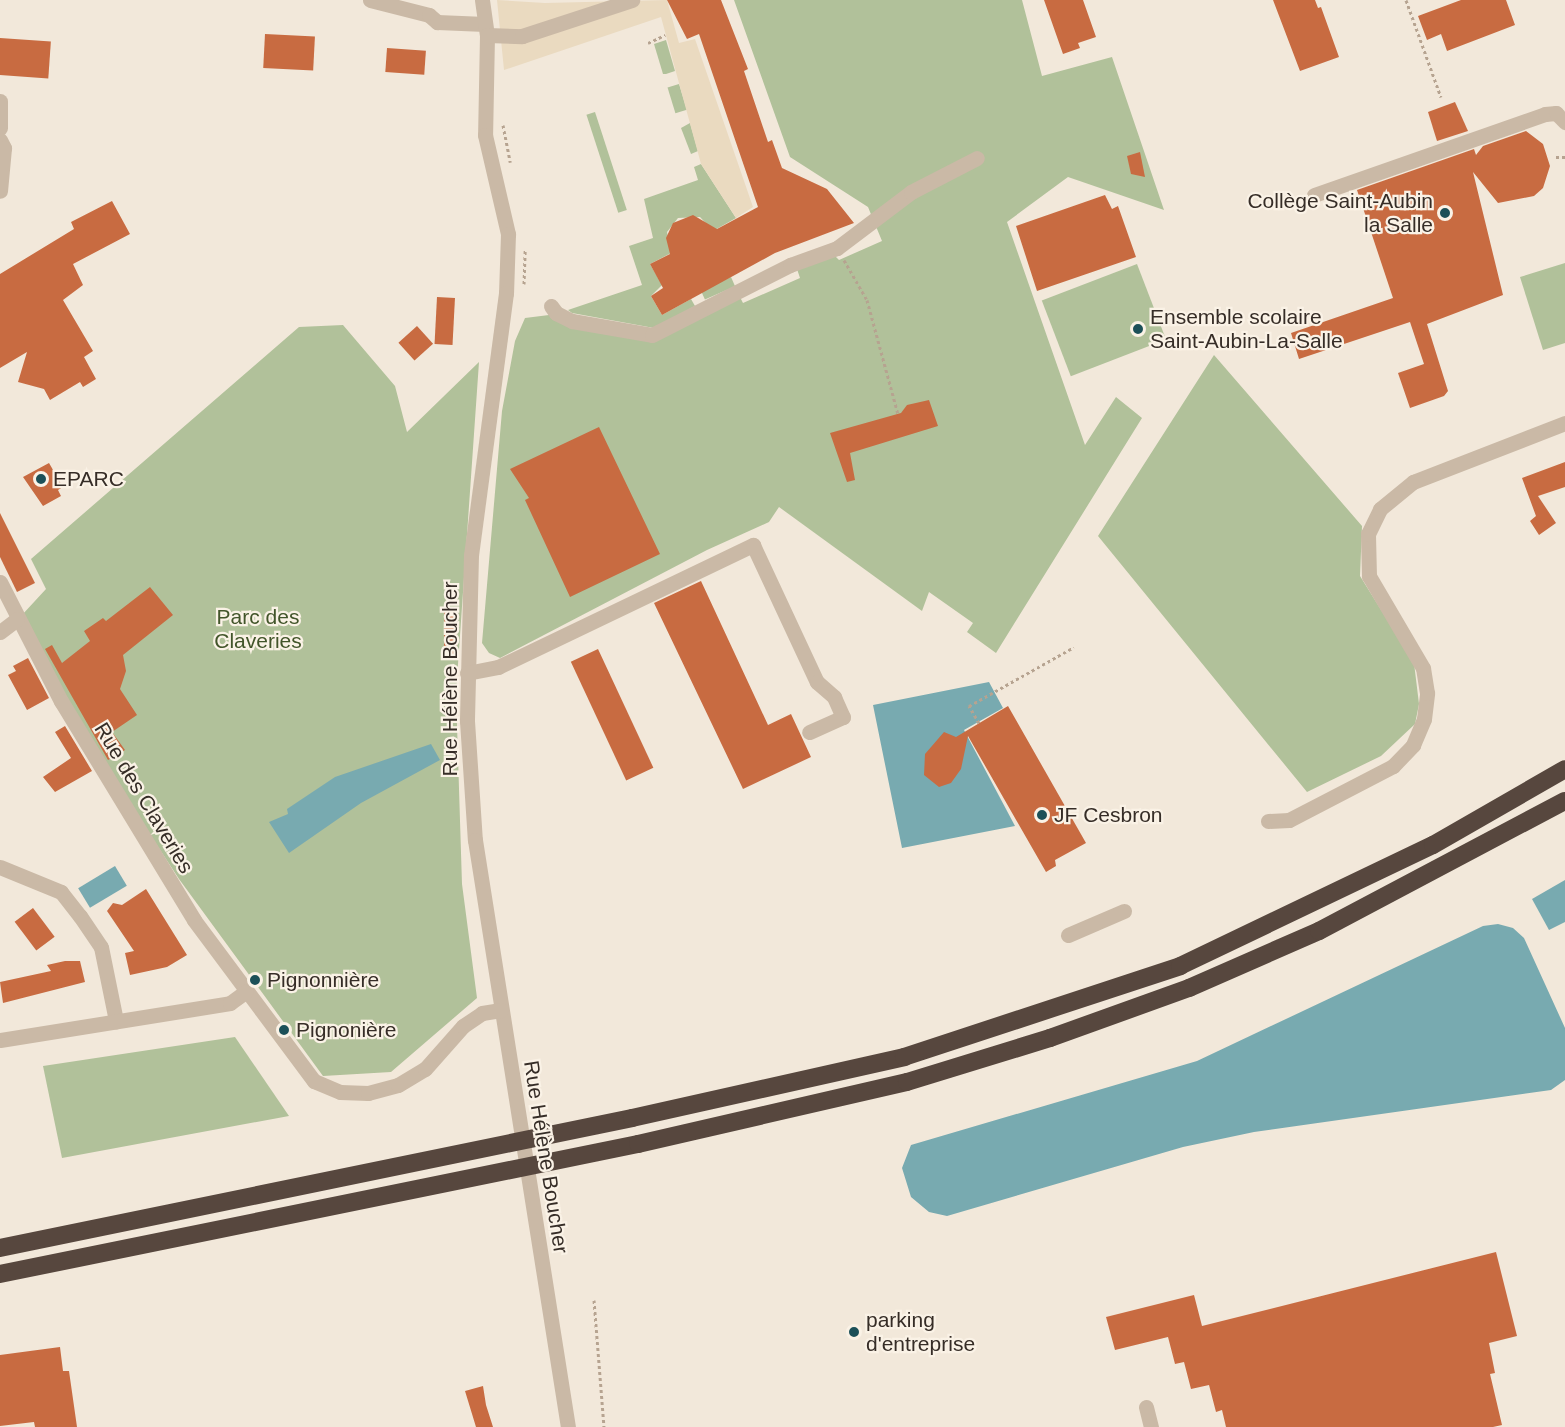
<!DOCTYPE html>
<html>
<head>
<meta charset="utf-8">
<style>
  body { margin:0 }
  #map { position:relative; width:1565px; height:1427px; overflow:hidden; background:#f2e8da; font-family:Arial,sans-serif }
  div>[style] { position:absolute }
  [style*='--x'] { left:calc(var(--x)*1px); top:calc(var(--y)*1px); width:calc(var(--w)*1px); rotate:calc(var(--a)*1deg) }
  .green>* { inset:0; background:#b1c19a; transform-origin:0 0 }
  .plaza>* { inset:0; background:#eadac0 }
  .water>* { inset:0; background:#78aab0; transform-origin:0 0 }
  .building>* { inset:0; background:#c86b41; transform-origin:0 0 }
  .path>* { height:3px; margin-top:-1.5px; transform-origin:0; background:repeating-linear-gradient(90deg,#b6a390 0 3px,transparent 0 6px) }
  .minor>* { height:15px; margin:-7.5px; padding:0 7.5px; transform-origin:7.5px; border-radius:7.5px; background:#cab9a6 }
  .highway>* { height:18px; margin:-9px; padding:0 9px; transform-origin:9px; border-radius:9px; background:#57473e }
  .dots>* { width:16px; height:16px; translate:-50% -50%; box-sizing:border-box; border:3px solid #faf2e6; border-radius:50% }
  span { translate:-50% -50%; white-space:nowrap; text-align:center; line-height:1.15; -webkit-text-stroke:4.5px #faf2e6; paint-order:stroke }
  .poi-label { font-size:21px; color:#362d27 }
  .right { translate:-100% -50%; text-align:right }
  .left { translate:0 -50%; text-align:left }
  .park-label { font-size:21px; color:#42552a }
  .street-label { font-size:21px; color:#362d27 }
</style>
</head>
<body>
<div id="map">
  <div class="green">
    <i style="clip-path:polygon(734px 0,1022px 0,1042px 76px,1112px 57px,1164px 210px,1068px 177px,1007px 222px,1085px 445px,1116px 397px,1142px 418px,996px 653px,967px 632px,973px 623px,929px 592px,922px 611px,779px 507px,769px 522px,707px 550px,500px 658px,489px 653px,482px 643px,502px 411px,515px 341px,525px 318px,549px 315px,652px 341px,740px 297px,743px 303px,800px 278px,797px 269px,835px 256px,839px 260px,882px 241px,868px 207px,790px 157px)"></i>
    <i style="clip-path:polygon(666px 40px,675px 71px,666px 74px,663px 74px,654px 44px)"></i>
    <i style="left:679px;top:84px;width:27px;height:12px;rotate:73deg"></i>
    <i style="left:595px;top:112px;width:103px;height:9px;rotate:72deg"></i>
    <i style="clip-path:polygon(690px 123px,698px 151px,691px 154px,681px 128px)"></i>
    <i style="clip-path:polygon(701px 164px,736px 218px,713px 231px,700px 217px,678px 218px,667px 232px,671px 253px,650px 264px,662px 285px,651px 296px,662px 315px,691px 299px,695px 306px,654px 328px,572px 313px,568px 310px,642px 285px,629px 246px,653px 238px,644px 199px,698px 180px,694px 167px)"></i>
    <i style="clip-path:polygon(1565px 263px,1565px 343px,1543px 350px,1520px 277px)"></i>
    <i style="left:1137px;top:264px;width:81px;height:102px;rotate:69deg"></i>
    <i style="left:731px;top:277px;width:10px;height:33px;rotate:66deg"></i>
    <i style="clip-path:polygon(343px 325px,395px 386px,407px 432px,479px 362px,456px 693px,462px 884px,477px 998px,391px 1072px,323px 1076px,179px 879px,63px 701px,22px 615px,46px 589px,31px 559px,299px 327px)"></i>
    <i style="clip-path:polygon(1214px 355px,1362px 526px,1360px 576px,1414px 663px,1419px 704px,1415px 724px,1381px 756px,1307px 792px,1098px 536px)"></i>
    <i style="clip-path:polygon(235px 1037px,289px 1116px,62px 1158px,43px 1066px)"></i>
  </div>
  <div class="plaza">
    <i style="clip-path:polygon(497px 0,545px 3px,667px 0,679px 43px,695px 39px,753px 207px,736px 218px,701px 164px,661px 17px,504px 70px)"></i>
  </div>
  <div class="water">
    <i style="clip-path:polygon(989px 682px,1003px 708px,964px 730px,1015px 826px,902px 848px,873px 705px)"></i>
    <i style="clip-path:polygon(431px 744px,440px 760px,361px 803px,289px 853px,269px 822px,288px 814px,287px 809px,335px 777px)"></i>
    <i style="left:115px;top:866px;width:23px;height:43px;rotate:59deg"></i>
    <i style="clip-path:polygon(1565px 880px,1565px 922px,1549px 930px,1532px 899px)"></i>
    <i style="clip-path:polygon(1498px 924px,1513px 928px,1524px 938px,1565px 1028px,1565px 1080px,1551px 1090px,1254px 1132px,1183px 1147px,947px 1216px,929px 1212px,911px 1197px,902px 1168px,911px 1145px,1197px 1061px,1483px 926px)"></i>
  </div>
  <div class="building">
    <i style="clip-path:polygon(667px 0,721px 0,748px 69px,744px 71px,768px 142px,772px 140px,782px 168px,827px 189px,854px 223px,775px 253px,662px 315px,651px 296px,663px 288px,650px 264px,670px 254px,666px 238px,673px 223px,693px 215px,717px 229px,758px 207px,699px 34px,687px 39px)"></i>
    <i style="clip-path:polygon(1044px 0,1083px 0,1096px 37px,1078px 43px,1080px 48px,1063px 54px)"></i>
    <i style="clip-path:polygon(1273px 0,1315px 0,1318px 8px,1321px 7px,1339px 57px,1300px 71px)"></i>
    <i style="clip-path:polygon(1461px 0,1506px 0,1515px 25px,1447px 51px,1441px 34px,1427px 40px,1418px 16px)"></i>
    <i style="left:265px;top:34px;width:50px;height:34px;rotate:3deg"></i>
    <i style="left:0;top:38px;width:51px;height:37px;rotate:4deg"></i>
    <i style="left:387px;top:48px;width:39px;height:24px;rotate:4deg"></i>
    <i style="clip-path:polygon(1455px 102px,1468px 131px,1437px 141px,1428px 112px)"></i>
    <i style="clip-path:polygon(1526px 131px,1543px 144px,1550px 166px,1543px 188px,1534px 196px,1498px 203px,1473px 172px,1503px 295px,1427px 324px,1448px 391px,1444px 396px,1410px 408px,1398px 373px,1424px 364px,1410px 322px,1299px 359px,1291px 333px,1393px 298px,1357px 190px,1474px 149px,1476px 155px,1483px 146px)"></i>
    <i style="clip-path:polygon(1140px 152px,1145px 177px,1131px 174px,1127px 156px)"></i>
    <i style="clip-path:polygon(1105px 195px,1112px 209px,1118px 206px,1136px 257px,1037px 291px,1016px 226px)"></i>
    <i style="clip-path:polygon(112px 201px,130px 234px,73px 264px,83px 285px,63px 300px,93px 351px,84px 357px,96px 379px,83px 387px,80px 382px,50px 400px,44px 389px,18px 382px,27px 352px,0 368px,0 274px,74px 229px,71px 222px)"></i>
    <i style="left:437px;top:297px;width:18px;height:47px;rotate:3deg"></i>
    <i style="left:417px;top:326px;width:24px;height:25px;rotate:48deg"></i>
    <i style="clip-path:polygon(929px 400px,938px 426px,850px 453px,855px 480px,847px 482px,830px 433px,901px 413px,907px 405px)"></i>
    <i style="clip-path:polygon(599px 427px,660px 554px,570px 597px,525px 500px,529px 498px,510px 469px)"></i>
    <i style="clip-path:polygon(1565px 462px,1565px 487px,1538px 496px,1556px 523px,1539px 535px,1530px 521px,1536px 516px,1522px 478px)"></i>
    <i style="clip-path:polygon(49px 463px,63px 487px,58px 490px,61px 496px,43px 506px,23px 477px)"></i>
    <i style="clip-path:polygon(0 513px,35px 583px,17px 592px,0 557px)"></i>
    <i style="clip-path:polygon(701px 581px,768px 725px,791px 714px,811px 757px,743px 789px,654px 603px)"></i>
    <i style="clip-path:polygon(150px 587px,173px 615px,123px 655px,126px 671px,120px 689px,137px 715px,112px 732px,125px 750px,108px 760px,45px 649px,52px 645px,62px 663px,90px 641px,84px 631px,103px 618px,106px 621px)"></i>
    <i style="left:444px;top:609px;width:13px;height:51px"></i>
    <i style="left:598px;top:649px;width:131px;height:30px;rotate:65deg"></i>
    <i style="clip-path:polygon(28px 658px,49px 698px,27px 710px,8px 675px,16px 671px,13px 666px)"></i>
    <i style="clip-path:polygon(1008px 706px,1086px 843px,1055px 860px,1056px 866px,1046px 872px,968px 736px,961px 769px,951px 783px,939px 787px,924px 775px,925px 754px,944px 732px,956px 737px)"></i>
    <i style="clip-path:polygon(65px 726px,92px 771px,55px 792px,43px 777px,71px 758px,55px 732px)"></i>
    <i style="clip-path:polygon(146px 889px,187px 955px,167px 967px,130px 975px,125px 953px,134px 951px,107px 911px,113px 903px,122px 905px)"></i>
    <i style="left:33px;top:908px;width:36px;height:23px;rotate:53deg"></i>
    <i style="clip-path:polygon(65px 961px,80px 961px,85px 982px,3px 1003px,0 982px,51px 971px,47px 965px)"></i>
    <i style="clip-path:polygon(1496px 1252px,1517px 1336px,1489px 1343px,1495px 1373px,1490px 1374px,1502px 1425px,1493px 1427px,1226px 1427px,1222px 1410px,1216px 1412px,1209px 1385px,1191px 1389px,1184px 1362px,1175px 1364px,1168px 1337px,1115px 1350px,1106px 1317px,1194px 1295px,1202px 1326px)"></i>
    <i style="clip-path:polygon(60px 1347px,63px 1371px,69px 1371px,77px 1427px,35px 1427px,34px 1422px,0 1426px,0 1355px)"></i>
    <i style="clip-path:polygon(483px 1386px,486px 1405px,493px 1427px,476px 1427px,465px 1391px)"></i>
  </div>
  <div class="path">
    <i style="--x:1406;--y:0;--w:103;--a:70.2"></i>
    <i style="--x:648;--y:43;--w:19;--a:-25"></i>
    <i style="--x:503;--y:125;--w:38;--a:79"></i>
    <i style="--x:1556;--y:157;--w:9;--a:0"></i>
    <i style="--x:844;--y:260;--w:46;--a:60.1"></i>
    <i style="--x:867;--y:300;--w:118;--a:74.8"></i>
    <i style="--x:524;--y:284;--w:35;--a:-88"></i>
    <i style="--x:979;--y:723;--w:20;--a:-120"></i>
    <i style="--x:969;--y:706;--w:120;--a:-29.3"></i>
    <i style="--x:594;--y:1300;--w:127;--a:85.5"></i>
  </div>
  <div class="minor">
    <i style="--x:370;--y:0;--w:61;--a:14.3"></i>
    <i style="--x:429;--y:15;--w:11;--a:41"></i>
    <i style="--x:437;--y:22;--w:48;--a:2.4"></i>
    <i style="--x:482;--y:0;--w:35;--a:82"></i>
    <i style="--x:487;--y:35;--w:100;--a:91.1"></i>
    <i style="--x:485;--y:135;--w:102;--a:76.9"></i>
    <i style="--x:508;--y:234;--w:59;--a:91.9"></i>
    <i style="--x:506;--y:293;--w:264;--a:97.6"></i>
    <i style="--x:471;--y:555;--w:166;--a:91.4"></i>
    <i style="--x:467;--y:721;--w:119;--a:86.2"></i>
    <i style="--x:475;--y:840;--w:594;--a:81"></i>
    <i style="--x:487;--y:35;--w:35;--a:2"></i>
    <i style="--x:522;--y:36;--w:116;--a:-18.1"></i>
    <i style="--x:0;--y:101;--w:27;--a:90"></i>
    <i style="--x:0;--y:140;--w:9;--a:63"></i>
    <i style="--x:4;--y:148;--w:43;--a:95.3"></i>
    <i style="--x:1314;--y:195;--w:245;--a:-19.3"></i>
    <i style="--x:1545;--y:114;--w:11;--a:-5"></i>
    <i style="--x:1556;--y:113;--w:13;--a:45"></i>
    <i style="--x:551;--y:306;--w:9;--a:54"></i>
    <i style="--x:556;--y:313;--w:18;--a:27"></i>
    <i style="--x:572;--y:321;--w:81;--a:9.9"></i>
    <i style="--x:652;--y:335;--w:155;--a:-26.9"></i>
    <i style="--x:790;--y:265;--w:50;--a:-19.9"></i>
    <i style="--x:837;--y:248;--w:93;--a:-37.1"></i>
    <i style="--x:911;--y:192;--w:74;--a:-27.3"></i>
    <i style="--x:0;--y:582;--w:134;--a:62.9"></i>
    <i style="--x:61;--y:701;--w:256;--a:58.7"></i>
    <i style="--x:194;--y:920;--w:201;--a:53.3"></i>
    <i style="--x:314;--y:1081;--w:28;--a:23"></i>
    <i style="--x:340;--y:1092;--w:28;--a:2"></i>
    <i style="--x:368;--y:1093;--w:31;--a:-15"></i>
    <i style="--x:398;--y:1085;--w:31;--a:-31"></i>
    <i style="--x:425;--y:1069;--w:57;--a:-48.5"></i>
    <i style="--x:463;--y:1026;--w:23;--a:-34"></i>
    <i style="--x:482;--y:1013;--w:19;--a:-9"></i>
    <i style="--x:0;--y:632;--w:21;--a:-37"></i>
    <i style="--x:467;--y:673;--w:32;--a:-11"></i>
    <i style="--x:498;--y:667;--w:283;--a:-25.6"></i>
    <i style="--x:753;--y:545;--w:151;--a:65"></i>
    <i style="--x:817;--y:682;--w:23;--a:41"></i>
    <i style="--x:834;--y:697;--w:22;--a:66"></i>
    <i style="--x:843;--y:717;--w:37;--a:156"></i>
    <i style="--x:1268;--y:821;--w:21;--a:-3"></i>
    <i style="--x:1289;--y:820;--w:117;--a:-27.4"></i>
    <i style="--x:1393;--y:766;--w:29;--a:-46"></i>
    <i style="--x:1413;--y:745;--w:28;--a:-67"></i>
    <i style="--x:1424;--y:719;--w:26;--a:-83"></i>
    <i style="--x:1427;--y:693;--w:25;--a:-99"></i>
    <i style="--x:1423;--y:668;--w:107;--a:-120.4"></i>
    <i style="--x:1369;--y:576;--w:42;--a:-91.4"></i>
    <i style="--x:1368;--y:534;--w:28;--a:-64"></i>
    <i style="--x:1380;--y:509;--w:43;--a:-39.3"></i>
    <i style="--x:1413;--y:482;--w:163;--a:-21.2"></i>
    <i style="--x:0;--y:867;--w:66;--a:22.3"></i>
    <i style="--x:61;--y:892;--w:31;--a:52"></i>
    <i style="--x:80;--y:916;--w:37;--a:56"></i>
    <i style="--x:101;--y:947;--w:76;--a:78.5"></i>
    <i style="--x:1068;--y:935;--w:61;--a:-23.2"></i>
    <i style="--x:0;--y:1040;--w:233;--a:-9.1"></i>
    <i style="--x:230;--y:1003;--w:19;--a:-36"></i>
    <i style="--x:1146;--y:1407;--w:21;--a:76"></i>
  </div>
  <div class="highway">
    <i style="--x:0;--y:1248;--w:645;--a:-11.62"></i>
    <i style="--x:632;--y:1118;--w:279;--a:-12.6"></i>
    <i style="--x:904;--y:1057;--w:291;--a:-18.2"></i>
    <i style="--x:1180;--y:966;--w:280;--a:-25.6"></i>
    <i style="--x:1433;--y:845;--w:152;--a:-29.9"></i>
    <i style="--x:0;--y:1274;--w:651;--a:-11.52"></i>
    <i style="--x:638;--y:1144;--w:276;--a:-13"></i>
    <i style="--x:907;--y:1082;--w:150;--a:-17.1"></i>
    <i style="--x:1050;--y:1038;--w:148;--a:-19.8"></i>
    <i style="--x:1189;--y:988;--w:142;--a:-23.7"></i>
    <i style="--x:1319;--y:931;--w:278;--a:-27.9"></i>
  </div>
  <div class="dots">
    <i style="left:1445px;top:213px;background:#1c5058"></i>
    <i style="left:1138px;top:329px;background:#1c5058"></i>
    <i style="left:41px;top:479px;background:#1c5058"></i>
    <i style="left:1042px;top:815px;background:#1c5058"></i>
    <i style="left:255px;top:980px;background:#1c5058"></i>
    <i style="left:284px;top:1030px;background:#1c5058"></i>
    <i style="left:854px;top:1332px;background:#1c5058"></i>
  </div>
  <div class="poi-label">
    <span class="right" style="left:1433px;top:213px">Collège Saint-Aubin<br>la Salle</span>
    <span class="left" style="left:1150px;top:329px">Ensemble scolaire<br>Saint-Aubin-La-Salle</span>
    <span class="left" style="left:53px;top:479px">EPARC</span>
    <span class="left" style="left:1054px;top:815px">JF Cesbron</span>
    <span class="left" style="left:267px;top:980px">Pignonnière</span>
    <span class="left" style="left:296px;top:1030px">Pignonière</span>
    <span class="left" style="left:866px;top:1332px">parking<br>d'entreprise</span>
  </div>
  <div class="park-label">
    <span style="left:258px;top:629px">Parc des<br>Claveries</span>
  </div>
  <div class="street-label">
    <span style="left:450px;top:679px;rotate:-90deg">Rue Hélène Boucher</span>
    <span style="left:144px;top:798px;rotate:59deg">Rue des Claveries</span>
    <span style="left:546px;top:1157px;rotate:81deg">Rue Hélène Boucher</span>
  </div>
</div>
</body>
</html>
